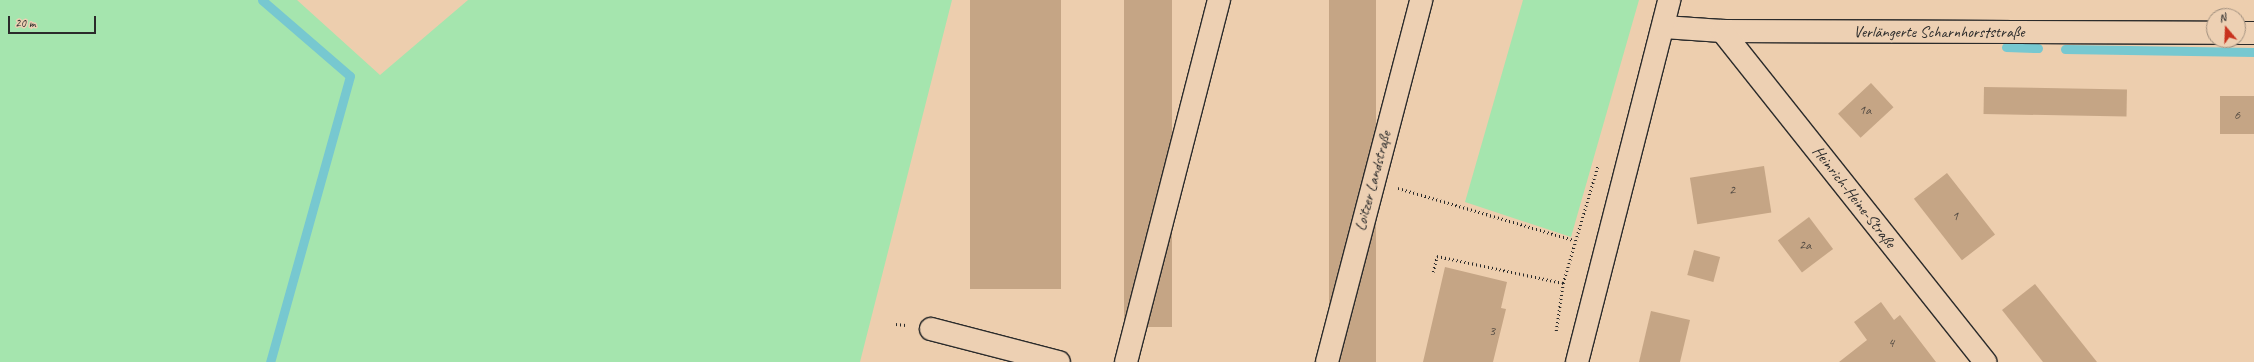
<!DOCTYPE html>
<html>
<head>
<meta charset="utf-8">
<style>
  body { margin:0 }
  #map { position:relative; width:2254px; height:362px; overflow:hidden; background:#edceae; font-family:Caveat,sans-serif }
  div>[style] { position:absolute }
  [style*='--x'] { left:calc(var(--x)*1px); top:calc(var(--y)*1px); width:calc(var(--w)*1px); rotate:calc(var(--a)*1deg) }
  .green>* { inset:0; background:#a5e5ae }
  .stream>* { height:9px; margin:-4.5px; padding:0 4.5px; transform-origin:4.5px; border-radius:4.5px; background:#77c8d0 }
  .building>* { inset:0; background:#c5a585; transform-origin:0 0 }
  .path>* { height:2.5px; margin-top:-1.25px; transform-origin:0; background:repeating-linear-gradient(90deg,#2b2b2b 0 1px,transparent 0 4px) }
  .roads { filter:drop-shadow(1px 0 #2b2b2b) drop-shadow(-1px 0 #2b2b2b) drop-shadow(0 1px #2b2b2b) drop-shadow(0 -1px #2b2b2b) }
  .minor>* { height:22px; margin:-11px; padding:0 11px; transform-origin:11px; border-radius:11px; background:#edd0b3 }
  .major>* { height:22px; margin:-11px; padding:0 11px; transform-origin:11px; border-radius:11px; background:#edd0b3 }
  span { translate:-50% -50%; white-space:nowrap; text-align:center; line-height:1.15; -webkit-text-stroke:4px #edd0b3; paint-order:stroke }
  .number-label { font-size:14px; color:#524a42 }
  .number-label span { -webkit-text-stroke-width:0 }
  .street-label { font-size:16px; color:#2b2b2b }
  .north { position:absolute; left:2206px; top:8px; width:40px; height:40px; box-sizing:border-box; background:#edd0b3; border:1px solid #9f8e7d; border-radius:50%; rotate:341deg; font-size:11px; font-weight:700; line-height:16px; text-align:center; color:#2b2b2b }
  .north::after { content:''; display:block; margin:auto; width:14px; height:18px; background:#c8321e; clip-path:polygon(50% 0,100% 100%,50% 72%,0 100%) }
  .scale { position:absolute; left:8px; top:16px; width:88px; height:18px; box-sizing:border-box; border:2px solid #2b2b2b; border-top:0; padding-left:5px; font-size:12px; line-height:14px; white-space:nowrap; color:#2b2b2b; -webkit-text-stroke:3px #edd0b3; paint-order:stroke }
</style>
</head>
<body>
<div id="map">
  <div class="green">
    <i style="clip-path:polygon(0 0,297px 0,380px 75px,468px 0,952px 0,860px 362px,0 362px)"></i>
    <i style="clip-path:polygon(1523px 0,1639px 0,1571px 237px,1465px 202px)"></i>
  </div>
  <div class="stream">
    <i style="--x:262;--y:0;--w:116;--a:40.8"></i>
    <i style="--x:350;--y:76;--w:297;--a:105.6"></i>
    <i style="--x:2006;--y:47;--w:32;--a:2"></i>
    <i style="--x:2065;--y:49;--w:189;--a:0.9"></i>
  </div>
  <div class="building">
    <i style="left:970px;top:0;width:91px;height:289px"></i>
    <i style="left:1124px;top:0;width:48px;height:327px"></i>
    <i style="left:1329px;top:0;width:47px;height:373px"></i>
    <i style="left:1871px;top:83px;width:33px;height:45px;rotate:47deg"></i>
    <i style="left:1984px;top:87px;width:143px;height:27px;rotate:1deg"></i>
    <i style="left:2220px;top:96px;width:34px;height:38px"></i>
    <i style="left:1764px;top:166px;width:47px;height:75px;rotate:81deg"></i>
    <i style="left:1947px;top:173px;width:78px;height:42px;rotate:52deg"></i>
    <i style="left:1809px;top:217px;width:40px;height:39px;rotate:53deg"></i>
    <i style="left:1694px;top:250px;width:27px;height:26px;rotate:15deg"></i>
    <i style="clip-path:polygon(1445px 267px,1507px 282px,1501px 308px,1506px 309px,1493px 362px,1423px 362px)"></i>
    <i style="clip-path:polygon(2035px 284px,2097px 362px,2043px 362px,2002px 310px)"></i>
    <i style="clip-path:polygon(1881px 302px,1894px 320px,1900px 315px,1936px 362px,1839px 362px,1867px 340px,1854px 322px)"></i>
    <i style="clip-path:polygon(1651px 311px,1690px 320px,1680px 362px,1639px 362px)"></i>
  </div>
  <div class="path">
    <i style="--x:1398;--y:188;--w:184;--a:16.5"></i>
    <i style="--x:1433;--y:272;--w:16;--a:-76"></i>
    <i style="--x:1437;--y:256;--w:129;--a:12.1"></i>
    <i style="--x:896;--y:324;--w:10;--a:6"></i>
    <i style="--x:1556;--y:331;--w:49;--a:-81.7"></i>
    <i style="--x:1563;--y:283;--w:123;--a:-73.5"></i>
  </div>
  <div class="roads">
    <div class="minor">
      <i style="--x:1664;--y:27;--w:58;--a:3.9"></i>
      <i style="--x:1722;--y:31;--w:492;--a:0.2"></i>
      <i style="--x:1722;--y:31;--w:423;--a:51.5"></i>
      <i style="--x:2238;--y:33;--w:16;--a:0"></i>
      <i style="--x:931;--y:329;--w:132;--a:14.5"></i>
      <i style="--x:1126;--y:362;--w:374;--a:-75.6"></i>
      <i style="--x:1327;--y:362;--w:374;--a:-75.4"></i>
    </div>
    <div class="major">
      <i style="--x:1577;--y:362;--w:374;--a:-75.7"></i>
    </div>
  </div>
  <div class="number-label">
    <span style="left:1865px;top:110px">1a</span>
    <span style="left:2237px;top:115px">6</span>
    <span style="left:1732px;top:190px">2</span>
    <span style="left:1955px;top:216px">1</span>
    <span style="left:1805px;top:245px">2a</span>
    <span style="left:1492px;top:331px">3</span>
    <span style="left:1891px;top:343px">4</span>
  </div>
  <div class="street-label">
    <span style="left:1939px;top:32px">Verlängerte Scharnhorststraße</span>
    <span style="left:1373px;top:181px;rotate:-75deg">Loitzer Landstraße</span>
    <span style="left:1854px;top:197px;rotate:52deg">Heinrich-Heine-Straße</span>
  </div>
  <div class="north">N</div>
  <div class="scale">20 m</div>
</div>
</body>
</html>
